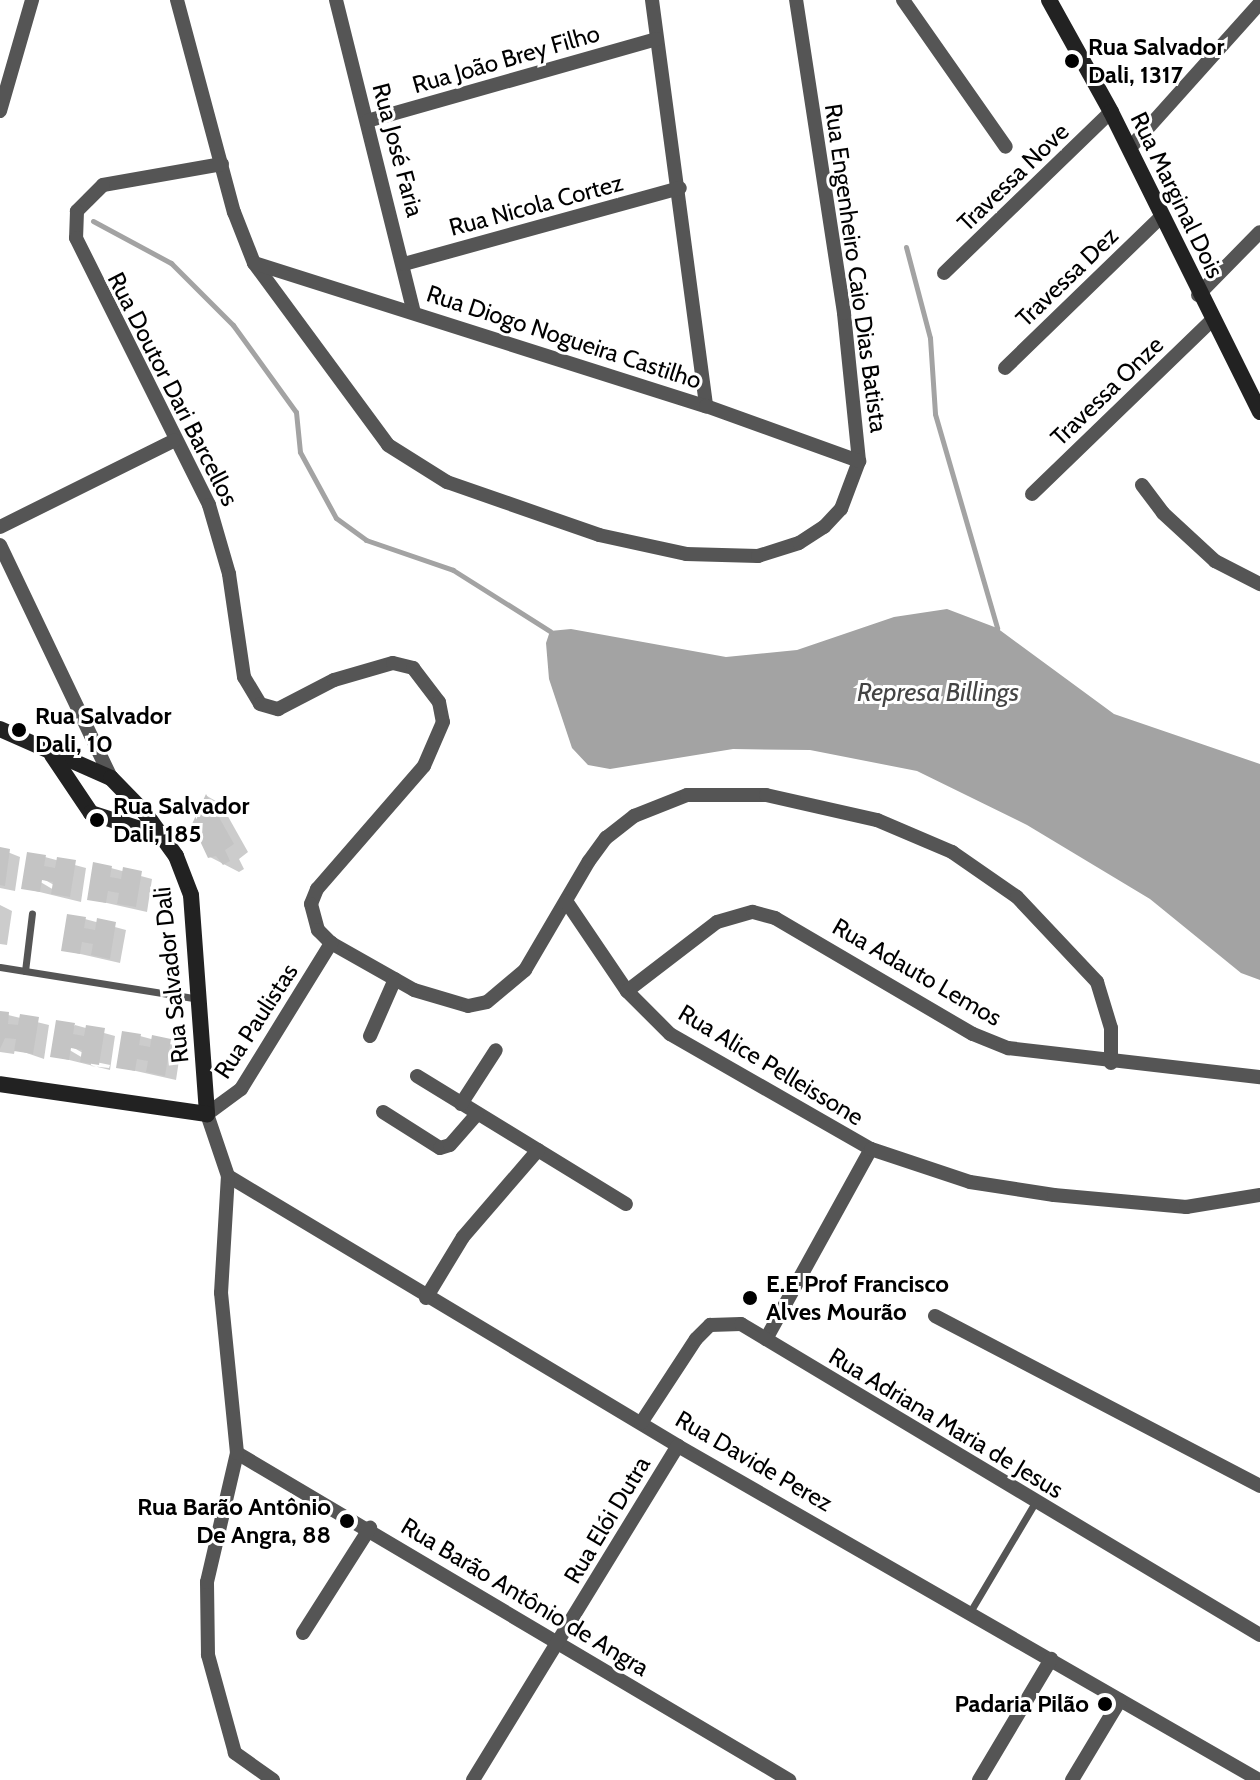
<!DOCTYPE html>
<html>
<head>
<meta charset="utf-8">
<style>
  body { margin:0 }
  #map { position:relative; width:1260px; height:1780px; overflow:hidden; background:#fff; font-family:Cabin,sans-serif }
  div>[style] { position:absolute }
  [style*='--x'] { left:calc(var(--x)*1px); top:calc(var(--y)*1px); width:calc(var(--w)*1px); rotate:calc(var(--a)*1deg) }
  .water>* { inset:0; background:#a3a3a3 }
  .shadow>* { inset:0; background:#0003 }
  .stream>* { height:5px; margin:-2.5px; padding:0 2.5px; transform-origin:2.5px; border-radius:2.5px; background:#a3a3a3 }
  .building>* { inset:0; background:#c4c4c4 }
  .lane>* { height:7px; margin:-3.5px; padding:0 3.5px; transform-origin:3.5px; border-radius:3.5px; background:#555 }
  .street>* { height:14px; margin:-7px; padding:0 7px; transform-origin:7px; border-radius:7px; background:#555 }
  .secondary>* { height:16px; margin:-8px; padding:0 8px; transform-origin:8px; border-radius:8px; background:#222 }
  .dots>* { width:22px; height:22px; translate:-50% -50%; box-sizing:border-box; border:4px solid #fff; border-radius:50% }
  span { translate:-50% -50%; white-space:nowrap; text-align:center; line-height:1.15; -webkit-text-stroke:6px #fff; paint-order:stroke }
  .poi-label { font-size:24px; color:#000; font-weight:700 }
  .left { translate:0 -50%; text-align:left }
  .right { translate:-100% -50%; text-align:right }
  .street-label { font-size:24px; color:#000 }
  .water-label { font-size:26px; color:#444; font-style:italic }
</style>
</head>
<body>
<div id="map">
  <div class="water">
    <i style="clip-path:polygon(947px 609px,997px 628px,1114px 714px,1260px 764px,1260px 980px,1241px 973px,1150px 899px,1027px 825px,917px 771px,810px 750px,733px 749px,610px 769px,588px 765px,572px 748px,549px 679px,546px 643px,550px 631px,571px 629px,726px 657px,797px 650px,894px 617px)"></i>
  </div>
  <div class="shadow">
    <i style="clip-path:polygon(207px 796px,221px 804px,248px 852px,239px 859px,244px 869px,239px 872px,210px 857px)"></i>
    <i style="clip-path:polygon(0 849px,20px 857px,15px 891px,0 888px)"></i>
    <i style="clip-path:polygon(evenodd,45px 857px,86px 868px,81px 902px,23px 888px,45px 857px,34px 874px,54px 885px,54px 890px,32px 877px,34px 874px)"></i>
    <i style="clip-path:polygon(111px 868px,152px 879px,147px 912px,89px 899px)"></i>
    <i style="clip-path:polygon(0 905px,12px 911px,7px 945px,0 944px)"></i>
    <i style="clip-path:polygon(85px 919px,126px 930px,120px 963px,63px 950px)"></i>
    <i style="clip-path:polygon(0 1013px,49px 1025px,44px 1059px,15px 1049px,14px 1054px,0 1052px)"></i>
    <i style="clip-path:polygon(evenodd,75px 1025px,115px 1036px,110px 1070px,53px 1056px,75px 1025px,63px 1042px,83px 1053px,83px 1058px,61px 1045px,63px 1042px,75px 1025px,91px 1061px,110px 1065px,109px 1068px,91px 1066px,91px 1061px)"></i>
    <i style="clip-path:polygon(140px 1036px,181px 1047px,176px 1080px,118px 1067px)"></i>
  </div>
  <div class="stream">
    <i style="--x:93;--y:221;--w:89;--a:28.3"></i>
    <i style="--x:171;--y:263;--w:88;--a:45"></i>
    <i style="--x:233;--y:325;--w:107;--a:54.1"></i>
    <i style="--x:296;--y:412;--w:40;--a:84.3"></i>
    <i style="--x:300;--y:452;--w:75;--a:61.4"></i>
    <i style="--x:336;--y:518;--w:37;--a:36"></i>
    <i style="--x:366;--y:540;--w:92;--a:19"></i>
    <i style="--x:453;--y:570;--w:115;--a:32.2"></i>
    <i style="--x:906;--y:247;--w:94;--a:75.2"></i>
    <i style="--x:930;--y:338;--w:76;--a:86.2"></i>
    <i style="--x:935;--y:414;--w:223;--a:73.8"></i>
  </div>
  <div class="building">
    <i style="clip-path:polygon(206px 794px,234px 844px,225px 850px,230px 861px,223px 865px,216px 856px,208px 858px,192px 824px)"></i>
    <i style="clip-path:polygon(0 847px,10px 849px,5px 886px,0 885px)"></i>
    <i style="clip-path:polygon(27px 852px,46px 855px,44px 866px,55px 868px,57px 857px,76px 860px,70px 897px,51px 894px,53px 882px,42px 880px,40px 892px,21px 889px)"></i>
    <i style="clip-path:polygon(93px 862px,112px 866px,110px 877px,121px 879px,123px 867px,142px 871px,136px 907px,117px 904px,119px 893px,108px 891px,106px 903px,87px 900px)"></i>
    <i style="clip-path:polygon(67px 914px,86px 917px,84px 928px,95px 930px,97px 918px,116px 922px,110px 959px,91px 955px,93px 944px,82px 942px,80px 954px,61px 951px)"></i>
    <i style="clip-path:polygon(0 1011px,9px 1012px,8px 1024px,18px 1025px,20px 1014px,39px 1017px,33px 1054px,14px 1051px,16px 1039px,5px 1038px,0 1049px)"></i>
    <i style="clip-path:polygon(56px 1020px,75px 1023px,73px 1034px,84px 1036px,86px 1025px,105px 1028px,99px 1065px,80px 1062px,82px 1050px,71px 1048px,69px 1060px,50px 1057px)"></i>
    <i style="clip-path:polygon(122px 1031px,141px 1034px,139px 1045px,150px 1047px,152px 1035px,171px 1039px,165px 1076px,146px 1072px,148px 1061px,137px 1059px,135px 1071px,116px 1068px)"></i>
  </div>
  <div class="lane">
    <i style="--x:0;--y:967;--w:202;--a:9.1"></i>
    <i style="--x:25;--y:971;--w:58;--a:-83.1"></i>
    <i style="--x:970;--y:1612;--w:126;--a:-59.3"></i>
  </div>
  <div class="street">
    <i style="--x:177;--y:0;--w:220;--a:75"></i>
    <i style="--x:234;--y:212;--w:55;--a:68.6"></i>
    <i style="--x:254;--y:263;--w:226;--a:53.6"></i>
    <i style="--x:388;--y:445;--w:70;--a:32.1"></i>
    <i style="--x:447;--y:482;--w:161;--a:19.2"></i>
    <i style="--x:599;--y:535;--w:89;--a:12.3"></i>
    <i style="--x:686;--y:554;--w:72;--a:1.6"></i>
    <i style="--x:758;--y:556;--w:43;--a:-17.6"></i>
    <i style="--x:799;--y:543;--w:30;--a:-33"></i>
    <i style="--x:824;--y:527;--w:25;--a:-47"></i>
    <i style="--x:841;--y:509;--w:51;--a:-69.4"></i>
    <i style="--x:859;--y:461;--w:149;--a:-95.8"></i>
    <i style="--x:844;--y:313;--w:317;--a:-98.7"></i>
    <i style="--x:336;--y:0;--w:322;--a:76"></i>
    <i style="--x:652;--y:0;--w:410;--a:82.4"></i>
    <i style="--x:903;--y:0;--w:179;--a:55"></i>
    <i style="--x:0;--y:111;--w:116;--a:-73.9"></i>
    <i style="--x:367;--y:121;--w:301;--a:-15.8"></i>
    <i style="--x:1129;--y:149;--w:196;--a:-48.1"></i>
    <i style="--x:222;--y:164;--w:121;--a:170"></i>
    <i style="--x:103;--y:185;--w:37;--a:135"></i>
    <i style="--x:77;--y:211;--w:27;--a:92"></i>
    <i style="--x:76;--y:238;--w:298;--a:63.5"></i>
    <i style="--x:209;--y:505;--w:72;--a:73.8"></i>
    <i style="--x:229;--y:574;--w:104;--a:81.7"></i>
    <i style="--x:244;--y:677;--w:31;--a:59"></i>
    <i style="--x:260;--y:704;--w:19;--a:16"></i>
    <i style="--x:278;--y:709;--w:63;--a:-27.4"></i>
    <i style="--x:334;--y:680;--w:61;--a:-16.1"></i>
    <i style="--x:393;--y:663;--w:21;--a:14"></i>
    <i style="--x:413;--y:668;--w:43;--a:52.6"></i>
    <i style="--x:439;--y:702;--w:20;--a:79"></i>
    <i style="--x:443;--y:722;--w:48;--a:113.4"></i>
    <i style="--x:424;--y:766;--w:163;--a:131"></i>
    <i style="--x:317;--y:889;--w:16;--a:112"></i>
    <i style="--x:311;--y:904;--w:27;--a:75"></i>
    <i style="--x:318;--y:930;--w:18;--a:45"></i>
    <i style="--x:331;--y:943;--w:95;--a:29.5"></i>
    <i style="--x:414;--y:990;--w:56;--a:16.5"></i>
    <i style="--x:468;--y:1006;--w:19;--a:-12"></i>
    <i style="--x:487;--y:1002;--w:50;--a:-40.1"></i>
    <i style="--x:525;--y:970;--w:126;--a:-59.6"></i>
    <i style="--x:589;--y:861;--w:29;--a:-54"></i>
    <i style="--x:606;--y:838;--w:36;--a:-38"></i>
    <i style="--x:634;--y:816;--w:57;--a:-21.6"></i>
    <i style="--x:687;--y:795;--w:79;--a:0"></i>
    <i style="--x:766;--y:795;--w:114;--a:12.7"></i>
    <i style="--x:877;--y:820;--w:82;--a:23.1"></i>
    <i style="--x:952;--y:852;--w:79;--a:34.7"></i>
    <i style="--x:1017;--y:897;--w:117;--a:46.7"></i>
    <i style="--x:1097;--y:982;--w:48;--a:73.1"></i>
    <i style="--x:1111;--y:1028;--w:35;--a:90"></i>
    <i style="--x:254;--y:263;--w:474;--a:17.6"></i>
    <i style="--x:706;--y:406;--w:163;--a:19.8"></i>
    <i style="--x:404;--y:264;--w:286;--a:-15.4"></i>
    <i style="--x:944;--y:273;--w:232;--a:-44"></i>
    <i style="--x:1198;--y:295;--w:88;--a:-45.5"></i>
    <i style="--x:1005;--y:368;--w:216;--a:-44.1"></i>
    <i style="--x:1142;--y:485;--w:35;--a:53"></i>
    <i style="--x:1163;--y:513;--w:71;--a:42.7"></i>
    <i style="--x:1215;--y:561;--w:51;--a:27.1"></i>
    <i style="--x:1032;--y:494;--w:250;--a:-44"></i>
    <i style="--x:0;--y:527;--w:195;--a:-26.4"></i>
    <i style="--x:0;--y:545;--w:258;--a:64.5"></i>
    <i style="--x:566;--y:901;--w:109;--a:55.9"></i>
    <i style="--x:627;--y:991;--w:61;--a:45"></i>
    <i style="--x:670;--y:1034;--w:232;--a:29.8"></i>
    <i style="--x:627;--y:991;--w:113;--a:-37.5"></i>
    <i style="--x:717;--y:922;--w:37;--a:-16"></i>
    <i style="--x:753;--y:912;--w:23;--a:15"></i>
    <i style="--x:775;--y:918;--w:229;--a:30.4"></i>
    <i style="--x:973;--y:1034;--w:38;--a:22"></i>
    <i style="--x:1008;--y:1048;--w:254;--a:6.6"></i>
    <i style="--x:370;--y:1036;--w:62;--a:-66.3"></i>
    <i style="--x:417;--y:1076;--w:245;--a:31.5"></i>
    <i style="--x:461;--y:1104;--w:64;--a:-57.1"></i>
    <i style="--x:383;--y:1112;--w:67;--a:32.3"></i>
    <i style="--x:440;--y:1148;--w:10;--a:-17"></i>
    <i style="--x:450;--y:1145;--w:41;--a:-48.9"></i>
    <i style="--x:228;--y:1176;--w:525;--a:30.96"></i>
    <i style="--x:678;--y:1446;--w:670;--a:29.89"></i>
    <i style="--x:426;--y:1298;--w:71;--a:-58.8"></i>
    <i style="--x:463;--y:1237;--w:115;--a:-49.2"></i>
    <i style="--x:935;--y:1316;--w:367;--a:27.6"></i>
    <i style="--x:766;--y:1339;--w:217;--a:-61.1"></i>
    <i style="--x:871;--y:1149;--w:104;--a:18.4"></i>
    <i style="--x:970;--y:1182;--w:85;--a:8.8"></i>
    <i style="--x:1054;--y:1195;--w:133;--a:5.2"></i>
    <i style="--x:1186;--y:1207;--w:75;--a:-9.2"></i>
    <i style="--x:641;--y:1423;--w:100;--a:-56.8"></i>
    <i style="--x:696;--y:1339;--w:20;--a:-45"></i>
    <i style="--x:710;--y:1325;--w:31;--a:-2"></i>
    <i style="--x:741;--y:1324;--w:605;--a:30.93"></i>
    <i style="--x:237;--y:1453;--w:642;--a:30.64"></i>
    <i style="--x:303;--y:1633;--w:125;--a:-57.5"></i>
    <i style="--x:273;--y:1780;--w:47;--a:-144.6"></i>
    <i style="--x:235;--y:1753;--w:102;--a:-105.4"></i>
    <i style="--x:208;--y:1655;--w:73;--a:-90.8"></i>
    <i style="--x:207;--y:1582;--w:132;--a:-76.9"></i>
    <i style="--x:237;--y:1453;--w:161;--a:-95.7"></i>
    <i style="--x:221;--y:1293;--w:117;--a:-86.6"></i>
    <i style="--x:228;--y:1176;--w:65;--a:-108.7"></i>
    <i style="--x:207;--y:1114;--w:42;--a:-36.3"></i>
    <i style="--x:241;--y:1089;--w:172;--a:-58.3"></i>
    <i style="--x:473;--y:1780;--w:392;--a:-58.5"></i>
    <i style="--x:979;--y:1780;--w:141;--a:-59.2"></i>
    <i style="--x:1072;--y:1780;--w:93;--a:-59"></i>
  </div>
  <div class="secondary">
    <i style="--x:1049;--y:0;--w:128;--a:61"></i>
    <i style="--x:1111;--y:112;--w:335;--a:63.6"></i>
    <i style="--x:0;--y:729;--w:121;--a:23.8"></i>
    <i style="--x:111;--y:778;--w:49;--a:45.8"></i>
    <i style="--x:145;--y:813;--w:53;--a:54.2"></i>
    <i style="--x:176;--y:856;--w:42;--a:69"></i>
    <i style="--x:191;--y:895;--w:220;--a:85.8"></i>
    <i style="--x:207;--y:1114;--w:209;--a:-171.8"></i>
    <i style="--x:52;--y:755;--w:70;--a:56.1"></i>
    <i style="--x:91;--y:813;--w:78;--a:18"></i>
  </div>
  <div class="dots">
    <i style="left:1072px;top:61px;background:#000"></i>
    <i style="left:19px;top:730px;background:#000"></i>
    <i style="left:97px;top:820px;background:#000"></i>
    <i style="left:750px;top:1298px;background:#000"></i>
    <i style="left:347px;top:1521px;background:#000"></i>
    <i style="left:1105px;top:1704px;background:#000"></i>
  </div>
  <div class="poi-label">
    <span class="left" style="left:1088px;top:61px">Rua Salvador<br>Dali, 1317</span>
    <span class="left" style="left:35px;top:730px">Rua Salvador<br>Dali, 10</span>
    <span class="left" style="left:113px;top:820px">Rua Salvador<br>Dali, 185</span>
    <span class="left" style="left:766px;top:1298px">E.E Prof Francisco<br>Alves Mourão</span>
    <span class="right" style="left:331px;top:1521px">Rua Barão Antônio<br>De Angra, 88</span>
    <span class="right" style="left:1089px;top:1704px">Padaria Pilão</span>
  </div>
  <div class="street-label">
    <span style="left:506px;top:59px;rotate:-16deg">Rua João Brey Filho</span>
    <span style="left:398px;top:150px;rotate:75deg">Rua José Faria</span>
    <span style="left:1013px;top:177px;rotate:-44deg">Travessa Nove</span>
    <span style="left:1177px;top:195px;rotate:64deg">Rua Marginal Dois</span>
    <span style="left:536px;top:205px;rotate:-15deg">Rua Nicola Cortez</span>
    <span style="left:856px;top:268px;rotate:82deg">Rua Engenheiro Caio Dias Batista</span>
    <span style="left:1067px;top:277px;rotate:-44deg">Travessa Dez</span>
    <span style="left:564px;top:337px;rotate:18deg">Rua Diogo Nogueira Castilho</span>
    <span style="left:173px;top:389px;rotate:63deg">Rua Doutor Dari Barcellos</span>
    <span style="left:1107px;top:391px;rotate:-44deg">Travessa Onze</span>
    <span style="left:917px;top:972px;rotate:30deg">Rua Adauto Lemos</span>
    <span style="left:171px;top:975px;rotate:-96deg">Rua Salvador Dali</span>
    <span style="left:256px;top:1021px;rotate:-57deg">Rua Paulistas</span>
    <span style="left:771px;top:1065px;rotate:31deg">Rua Alice Pelleissone</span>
    <span style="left:946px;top:1423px;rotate:31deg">Rua Adriana Maria de Jesus</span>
    <span style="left:754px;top:1461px;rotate:30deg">Rua Davide Perez</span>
    <span style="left:607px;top:1520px;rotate:-59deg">Rua Elói Dutra</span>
    <span style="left:525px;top:1597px;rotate:31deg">Rua Barão Antônio de Angra</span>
  </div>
  <div class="water-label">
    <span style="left:938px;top:693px">Represa Billings</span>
  </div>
</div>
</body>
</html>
